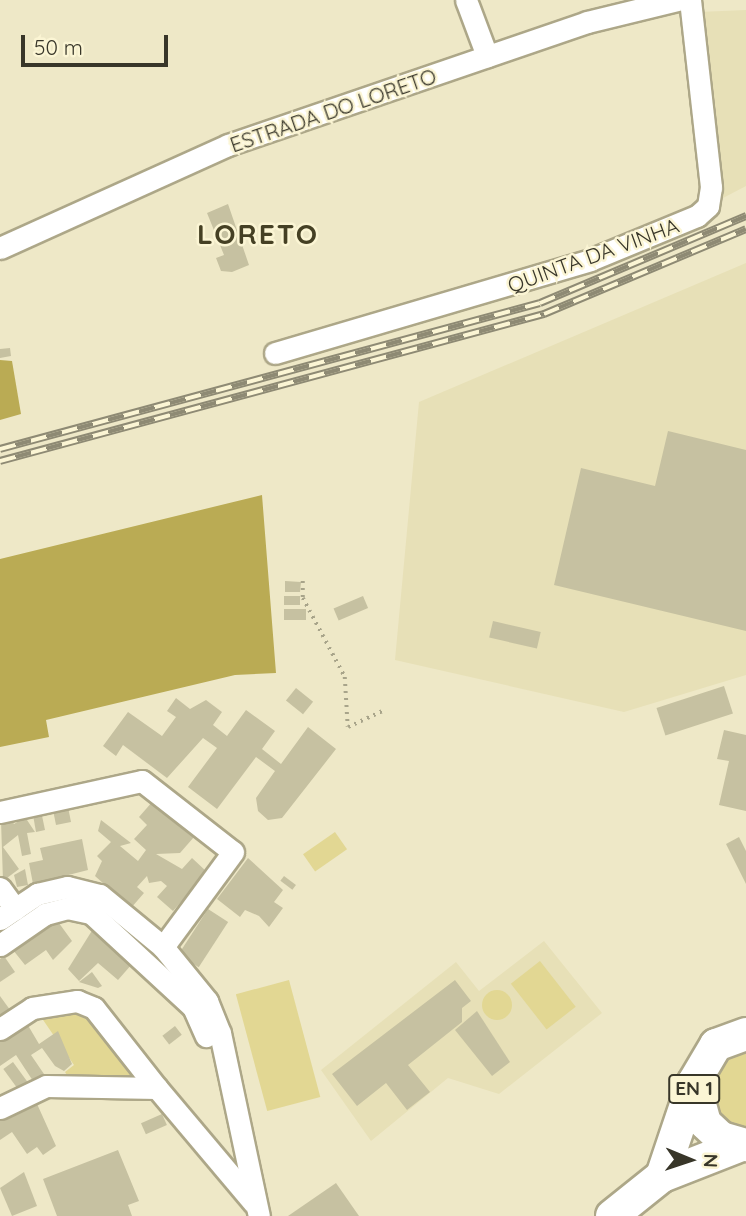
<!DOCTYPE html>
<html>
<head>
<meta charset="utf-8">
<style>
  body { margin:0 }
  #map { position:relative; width:746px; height:1216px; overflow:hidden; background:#eee8c7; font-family:Quicksand,sans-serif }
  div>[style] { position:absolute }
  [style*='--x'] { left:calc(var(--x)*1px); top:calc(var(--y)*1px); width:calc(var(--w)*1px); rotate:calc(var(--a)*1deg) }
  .built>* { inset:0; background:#e7e0b7 }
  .green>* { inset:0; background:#e2d793; transform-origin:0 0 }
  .round { border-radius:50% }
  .forest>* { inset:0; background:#baab54 }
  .building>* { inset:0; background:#c6c1a1; transform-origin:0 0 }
  .path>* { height:3.5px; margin-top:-1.75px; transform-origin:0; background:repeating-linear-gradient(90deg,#a8a48a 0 2px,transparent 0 7px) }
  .roads { filter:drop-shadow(2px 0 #ada788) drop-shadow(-2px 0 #ada788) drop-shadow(0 2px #ada788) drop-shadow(0 -2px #ada788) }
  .street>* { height:21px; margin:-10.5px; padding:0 10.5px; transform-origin:10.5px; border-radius:10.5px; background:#fff }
  .primary>* { height:32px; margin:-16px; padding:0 16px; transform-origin:16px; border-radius:16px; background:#fff }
  .rail>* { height:8px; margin-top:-4px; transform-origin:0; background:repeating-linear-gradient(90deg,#fbf5d4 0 16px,#8e8a74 0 32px); box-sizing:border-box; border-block:2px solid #8e8a74 }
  span { translate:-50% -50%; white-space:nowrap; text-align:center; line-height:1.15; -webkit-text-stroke:5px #fbf5d4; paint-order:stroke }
  .shield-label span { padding:2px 5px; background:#fbf5d4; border:2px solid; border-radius:5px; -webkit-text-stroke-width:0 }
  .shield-label { font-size:19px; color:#383629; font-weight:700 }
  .street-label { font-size:21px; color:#383629 }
  .district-label { font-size:28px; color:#454024; font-weight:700; letter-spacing:2px }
  .north { position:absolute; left:655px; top:1125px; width:70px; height:70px; -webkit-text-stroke:5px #fbf5d4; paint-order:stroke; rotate:92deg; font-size:19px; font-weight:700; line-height:28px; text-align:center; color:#383629 }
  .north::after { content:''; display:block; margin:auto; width:24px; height:32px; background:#383629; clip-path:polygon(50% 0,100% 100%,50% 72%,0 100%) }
  .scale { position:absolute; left:21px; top:35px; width:147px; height:32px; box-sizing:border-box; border:4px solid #383629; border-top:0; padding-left:9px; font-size:21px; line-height:24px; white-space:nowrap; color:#383629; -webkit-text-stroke:5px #fbf5d4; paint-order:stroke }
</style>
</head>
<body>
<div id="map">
  <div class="built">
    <i style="clip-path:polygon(746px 10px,746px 186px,723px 198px,699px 12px)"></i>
    <i style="clip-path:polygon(746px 263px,746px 675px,624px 712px,395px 660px,419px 402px)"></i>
    <i style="clip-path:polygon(544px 941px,602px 1013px,499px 1094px,448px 1078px,371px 1141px,321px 1070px,456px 962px,479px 991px)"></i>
  </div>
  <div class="green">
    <i style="left:335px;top:832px;width:21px;height:39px;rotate:55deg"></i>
    <i style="left:540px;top:961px;width:58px;height:37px;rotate:52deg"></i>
    <i style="left:289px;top:980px;width:121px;height:55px;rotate:75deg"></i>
    <i class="round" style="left:482px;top:990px;width:30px;height:30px"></i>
    <i style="clip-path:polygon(57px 1006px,91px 1012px,143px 1080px,70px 1080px,65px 1072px,74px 1065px,39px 1014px)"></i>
    <i style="clip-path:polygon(746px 1046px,746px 1135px,720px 1123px,707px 1082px,721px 1056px)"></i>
  </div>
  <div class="forest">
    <i style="clip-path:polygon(0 360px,12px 361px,21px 414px,0 420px)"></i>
    <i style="clip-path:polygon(262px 495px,276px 673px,235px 675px,46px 720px,49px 737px,0 747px,0 559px)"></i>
  </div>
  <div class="building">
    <i style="clip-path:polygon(228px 204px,249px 265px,232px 272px,221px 271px,216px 258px,224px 255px,207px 213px)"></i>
    <i style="clip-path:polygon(10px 348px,11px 356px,0 358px,0 349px)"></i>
    <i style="clip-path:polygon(668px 431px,746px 450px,746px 631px,554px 585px,581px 468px,655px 486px)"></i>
    <i style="clip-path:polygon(285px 581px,301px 582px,300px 592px,285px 592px)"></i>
    <i style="left:284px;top:596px;width:16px;height:9px"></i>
    <i style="left:363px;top:596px;width:13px;height:32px;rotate:67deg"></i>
    <i style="left:284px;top:609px;width:22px;height:11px"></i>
    <i style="left:493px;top:621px;width:49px;height:17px;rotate:13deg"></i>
    <i style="left:724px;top:686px;width:29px;height:71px;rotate:72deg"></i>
    <i style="left:296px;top:688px;width:22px;height:16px;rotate:39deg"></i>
    <i style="clip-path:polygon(176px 698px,190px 709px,206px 700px,222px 712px,213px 725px,227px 736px,246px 710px,275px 731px,262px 749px,281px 764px,308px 727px,336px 749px,282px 818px,268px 820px,258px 811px,256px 798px,275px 771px,256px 757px,217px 809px,188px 787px,217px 748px,203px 738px,167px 778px,123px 745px,116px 756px,103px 746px,128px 712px,162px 736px,176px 717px,167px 711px)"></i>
    <i style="clip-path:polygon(724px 730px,746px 735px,746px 811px,719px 805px,729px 761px,717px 759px)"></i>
    <i style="clip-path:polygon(153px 801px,194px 837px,180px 853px,156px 854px,182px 869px,192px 858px,207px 872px,173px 911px,157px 897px,167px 886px,161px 881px,149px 883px,147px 876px,137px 887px,144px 893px,131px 908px,95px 876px,102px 861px,97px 856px,111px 842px,98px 831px,101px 820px,131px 843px,120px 846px,138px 861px,146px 850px,134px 839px,147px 825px,139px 817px)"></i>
    <i style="clip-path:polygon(67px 802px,71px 822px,56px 825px,53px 810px)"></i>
    <i style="clip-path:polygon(40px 806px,45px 830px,36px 832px,33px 815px)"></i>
    <i style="clip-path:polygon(9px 816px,14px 824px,25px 817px,35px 832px,27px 833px,31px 854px,22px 856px,18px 835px,3px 847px,19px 869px,3px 881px,1px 821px)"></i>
    <i style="clip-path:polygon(739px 837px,746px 851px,746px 884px,726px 844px)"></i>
    <i style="clip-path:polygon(82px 839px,88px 870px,33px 884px,29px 863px,43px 860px,40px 848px)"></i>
    <i style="clip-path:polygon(248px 858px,283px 890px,274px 902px,283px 908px,269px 927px,259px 916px,245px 910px,240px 917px,217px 899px)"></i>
    <i style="clip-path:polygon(25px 869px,28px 885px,17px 887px,14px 875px)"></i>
    <i style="left:284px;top:876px;width:15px;height:6px;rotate:37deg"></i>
    <i style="left:208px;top:909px;width:24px;height:54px;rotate:33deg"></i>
    <i style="clip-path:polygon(56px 919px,72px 941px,53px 960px,46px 950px,25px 965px,13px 950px)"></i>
    <i style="clip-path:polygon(93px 929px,132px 964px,118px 980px,98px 963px,79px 981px,68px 969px)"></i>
    <i style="clip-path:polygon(4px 956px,15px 972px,0 982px,0 959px)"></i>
    <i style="clip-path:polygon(92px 972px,102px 986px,98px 988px,79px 982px)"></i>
    <i style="clip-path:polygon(455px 980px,471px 1001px,462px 1008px,462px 1022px,408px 1065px,430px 1092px,407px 1110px,386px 1083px,357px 1106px,332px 1074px)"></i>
    <i style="clip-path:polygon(0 996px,13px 1014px,0 1018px)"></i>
    <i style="clip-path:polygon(477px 1011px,510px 1062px,492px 1076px,455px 1030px)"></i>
    <i style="clip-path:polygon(26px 1022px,39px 1044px,58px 1031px,72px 1064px,64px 1071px,55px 1066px,42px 1048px,31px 1055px,44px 1074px,33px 1081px,16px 1055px,0 1066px,0 1040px)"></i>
    <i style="left:175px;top:1026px;width:11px;height:16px;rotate:52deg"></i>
    <i style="left:13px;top:1062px;width:26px;height:12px;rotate:54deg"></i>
    <i style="clip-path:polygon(33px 1095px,56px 1146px,43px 1155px,37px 1147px,27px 1154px,12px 1132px,0 1140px,0 1117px)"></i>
    <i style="left:162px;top:1114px;width:12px;height:23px;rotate:66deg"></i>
    <i style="clip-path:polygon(118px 1150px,139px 1201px,128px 1205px,132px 1216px,57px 1216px,43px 1179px)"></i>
    <i style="clip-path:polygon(24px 1172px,37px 1206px,12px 1216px,0 1188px)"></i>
    <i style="clip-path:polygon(336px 1183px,359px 1216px,288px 1216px)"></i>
  </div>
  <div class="path">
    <i style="--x:303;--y:581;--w:17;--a:90"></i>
    <i style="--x:303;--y:598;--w:89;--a:62"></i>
    <i style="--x:345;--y:677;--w:50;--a:86.6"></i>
    <i style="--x:348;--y:727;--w:40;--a:-25"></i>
  </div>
  <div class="roads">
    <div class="street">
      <i style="--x:466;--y:0;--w:60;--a:69.4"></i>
      <i style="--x:0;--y:248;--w:250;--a:-24.3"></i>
      <i style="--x:228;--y:145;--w:379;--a:-18.9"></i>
      <i style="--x:587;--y:22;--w:93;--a:-13.7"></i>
      <i style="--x:275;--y:353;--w:328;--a:-16.4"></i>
      <i style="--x:590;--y:260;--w:116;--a:-22.4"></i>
      <i style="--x:697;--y:216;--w:15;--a:-42"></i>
      <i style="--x:708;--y:206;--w:19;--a:-81"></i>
      <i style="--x:711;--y:187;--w:188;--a:-96.4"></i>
      <i style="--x:0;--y:812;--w:145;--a:-12.3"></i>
      <i style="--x:142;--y:781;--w:115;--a:38"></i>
      <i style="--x:233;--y:852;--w:118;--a:126.4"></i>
      <i style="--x:0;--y:888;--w:26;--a:54"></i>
      <i style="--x:0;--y:919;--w:45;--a:-34"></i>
      <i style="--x:37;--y:894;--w:31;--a:-13"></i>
      <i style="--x:67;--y:887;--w:34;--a:14"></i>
      <i style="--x:100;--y:895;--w:82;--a:39.5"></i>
      <i style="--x:163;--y:947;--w:70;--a:50.8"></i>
      <i style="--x:207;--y:1001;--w:35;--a:68"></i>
      <i style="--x:220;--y:1033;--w:187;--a:78"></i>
      <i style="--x:0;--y:945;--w:55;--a:-34.6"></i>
      <i style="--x:45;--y:914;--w:23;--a:-15"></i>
      <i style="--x:67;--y:908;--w:25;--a:12"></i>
      <i style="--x:91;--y:913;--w:139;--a:42.7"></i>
      <i style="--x:193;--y:1007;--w:32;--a:66"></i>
      <i style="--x:0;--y:1029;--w:38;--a:-33"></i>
      <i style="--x:32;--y:1008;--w:46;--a:-8.8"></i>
      <i style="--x:77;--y:1001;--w:18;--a:22"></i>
      <i style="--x:94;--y:1008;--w:102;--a:51.8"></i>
      <i style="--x:0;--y:1108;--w:51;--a:-25.6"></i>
      <i style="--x:46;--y:1086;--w:111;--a:1"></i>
      <i style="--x:157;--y:1088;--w:150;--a:49.9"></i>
    </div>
    <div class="primary">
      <i style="--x:746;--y:1034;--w:32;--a:160"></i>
      <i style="--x:716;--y:1045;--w:43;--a:120.7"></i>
      <i style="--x:694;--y:1082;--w:42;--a:75"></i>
      <i style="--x:705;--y:1123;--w:22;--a:43"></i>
      <i style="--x:721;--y:1138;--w:26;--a:16"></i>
      <i style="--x:662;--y:1176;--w:97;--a:-71.4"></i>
      <i style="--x:612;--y:1216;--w:64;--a:-38.7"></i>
      <i style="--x:662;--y:1176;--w:85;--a:-21.4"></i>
    </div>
  </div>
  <div class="rail">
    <i style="--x:0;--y:449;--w:559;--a:-15.13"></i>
    <i style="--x:540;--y:303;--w:224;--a:-22.9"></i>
    <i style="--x:0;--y:461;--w:564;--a:-15.12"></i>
    <i style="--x:544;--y:314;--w:219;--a:-22.8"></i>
  </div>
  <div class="shield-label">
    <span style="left:694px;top:1089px">EN 1</span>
  </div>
  <div class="street-label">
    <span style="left:333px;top:110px;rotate:-19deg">ESTRADA DO LORETO</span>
    <span style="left:593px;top:255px;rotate:-20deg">QUINTA DA VINHA</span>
  </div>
  <div class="district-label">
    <span style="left:258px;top:234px">LORETO</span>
  </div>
  <div class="north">N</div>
  <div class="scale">50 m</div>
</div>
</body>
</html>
